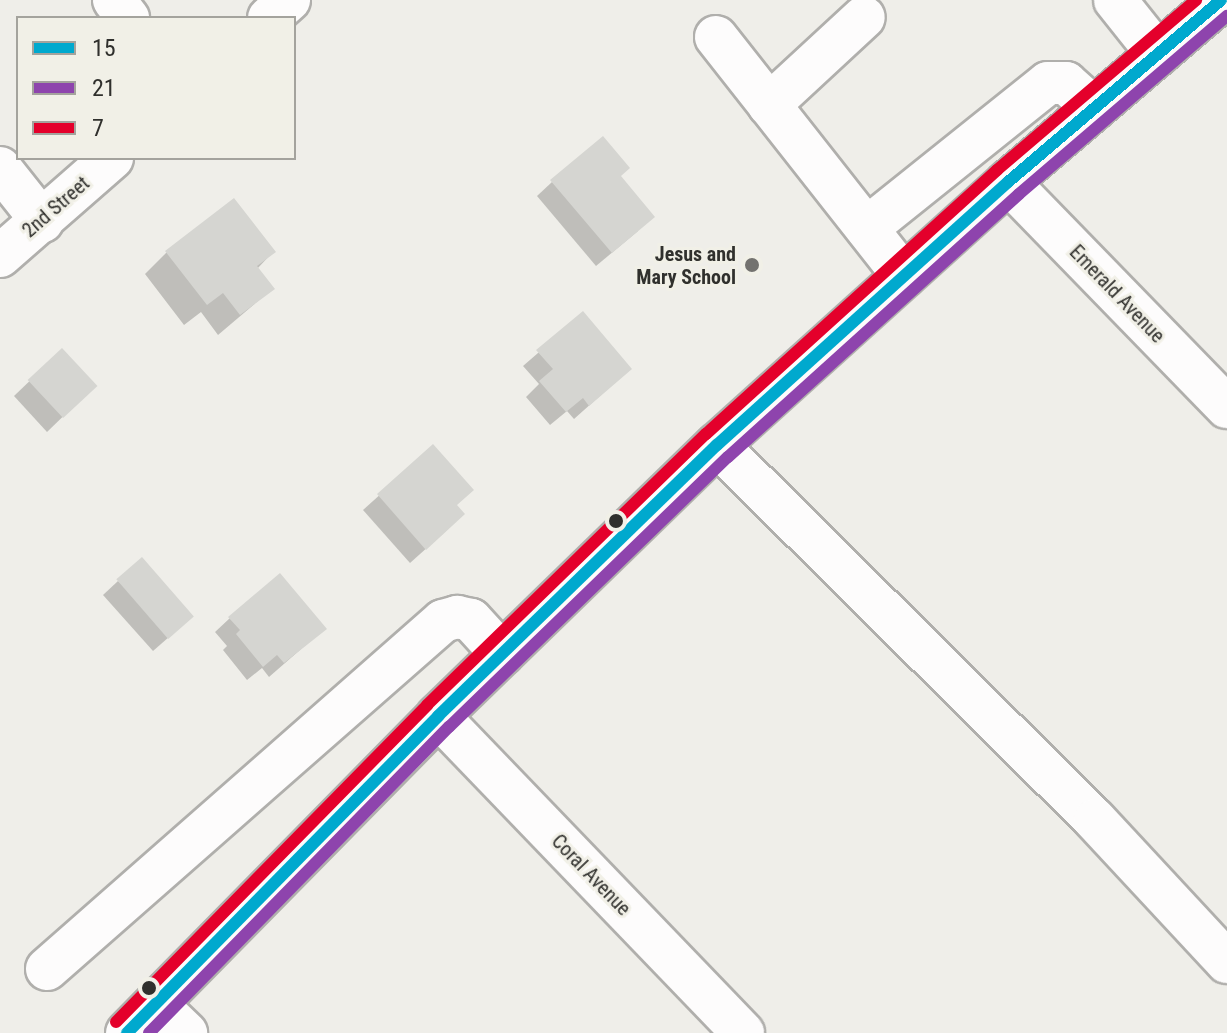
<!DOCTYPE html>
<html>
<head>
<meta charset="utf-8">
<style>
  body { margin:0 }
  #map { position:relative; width:1227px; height:1033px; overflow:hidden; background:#efeee9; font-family:"Roboto Condensed",sans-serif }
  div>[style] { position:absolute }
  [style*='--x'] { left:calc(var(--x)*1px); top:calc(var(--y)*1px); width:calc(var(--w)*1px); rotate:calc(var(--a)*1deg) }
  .shadow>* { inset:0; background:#0003 }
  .building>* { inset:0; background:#d5d5d1; transform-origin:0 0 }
  .roads { filter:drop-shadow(2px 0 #b0afac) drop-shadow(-2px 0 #b0afac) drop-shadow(0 2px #b0afac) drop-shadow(0 -2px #b0afac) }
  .minor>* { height:42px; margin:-21px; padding:0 21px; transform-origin:21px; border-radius:21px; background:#fdfcfc }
  .bus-1>* { height:12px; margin:-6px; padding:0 6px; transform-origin:6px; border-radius:6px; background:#00a9ce }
  .bus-2>* { height:12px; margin:-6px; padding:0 6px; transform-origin:6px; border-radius:6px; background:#8e44ad }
  .bus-3>* { height:12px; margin:-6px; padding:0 6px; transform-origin:6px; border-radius:6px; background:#e4002b }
  .dots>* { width:22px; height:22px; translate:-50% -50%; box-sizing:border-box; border:4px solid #f1f0e7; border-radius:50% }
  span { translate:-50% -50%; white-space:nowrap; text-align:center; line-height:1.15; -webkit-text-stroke:6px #f1f0e7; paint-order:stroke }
  .street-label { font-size:20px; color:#30302d }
  .poi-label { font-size:20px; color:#30302d; font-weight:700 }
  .right { translate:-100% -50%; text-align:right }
  .legend { position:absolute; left:16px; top:16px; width:280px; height:144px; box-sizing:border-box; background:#f1f0e7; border:2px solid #a4a39d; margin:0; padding:10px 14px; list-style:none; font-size:24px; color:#30302d }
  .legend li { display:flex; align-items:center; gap:16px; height:40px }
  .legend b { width:40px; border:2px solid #a4a39d }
</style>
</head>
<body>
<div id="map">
  <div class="shadow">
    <i style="clip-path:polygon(552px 182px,638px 231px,596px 266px,537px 196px)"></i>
    <i style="clip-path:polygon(234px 201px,273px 252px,257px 269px,272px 289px,218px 335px,201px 312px,184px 325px,145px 274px,166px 253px)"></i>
    <i style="clip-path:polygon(583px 314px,630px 369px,574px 419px,567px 411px,550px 425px,526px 397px,539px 384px,523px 366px)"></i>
    <i style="clip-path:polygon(62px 350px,80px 400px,47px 432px,14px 396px)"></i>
    <i style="clip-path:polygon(433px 447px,455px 506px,448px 529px,410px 563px,363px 510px)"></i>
    <i style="clip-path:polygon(118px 581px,177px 630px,153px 651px,103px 595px)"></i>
    <i style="clip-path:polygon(230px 618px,324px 629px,269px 677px,262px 668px,247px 680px,223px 650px,227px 646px,215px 632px)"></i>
  </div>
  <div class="building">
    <i style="clip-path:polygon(603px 136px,630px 168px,621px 176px,655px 217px,612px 253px,550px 180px)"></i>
    <i style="clip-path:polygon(234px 198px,276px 252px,257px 266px,275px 289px,240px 315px,223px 293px,207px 305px,165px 251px)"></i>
    <i style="clip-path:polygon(583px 311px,632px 369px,589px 406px,583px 398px,566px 412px,539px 381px,553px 369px,536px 350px)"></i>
    <i style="left:62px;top:348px;width:52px;height:47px;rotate:47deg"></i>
    <i style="clip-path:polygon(433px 444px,474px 490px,457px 505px,465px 514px,426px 550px,377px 494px)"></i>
    <i style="left:142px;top:557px;width:79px;height:34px;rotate:49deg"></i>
    <i style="clip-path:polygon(280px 573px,327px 629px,284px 663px,277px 655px,263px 667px,236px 634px,240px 630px,228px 617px)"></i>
  </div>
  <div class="roads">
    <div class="minor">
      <i style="--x:114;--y:0;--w:23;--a:52"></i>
      <i style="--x:1115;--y:0;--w:69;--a:51.5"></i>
      <i style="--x:269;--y:18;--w:27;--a:-42"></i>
      <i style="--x:716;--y:37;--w:304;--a:51.8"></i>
      <i style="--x:769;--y:105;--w:129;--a:-42.8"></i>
      <i style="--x:0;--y:168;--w:68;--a:51.6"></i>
      <i style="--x:1008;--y:182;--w:314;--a:45.8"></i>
      <i style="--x:867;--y:228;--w:232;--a:-38.7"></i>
      <i style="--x:1048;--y:83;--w:18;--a:0"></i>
      <i style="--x:1066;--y:83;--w:38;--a:42"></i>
      <i style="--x:0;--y:256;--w:149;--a:-41.2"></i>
      <i style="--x:717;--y:445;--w:532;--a:44.77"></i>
      <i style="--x:1095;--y:820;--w:194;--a:47.1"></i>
      <i style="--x:438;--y:716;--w:440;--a:46.1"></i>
      <i style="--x:47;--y:969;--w:527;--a:-41.31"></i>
      <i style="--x:443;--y:621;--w:15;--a:-16"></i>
      <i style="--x:457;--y:617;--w:14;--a:12"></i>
      <i style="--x:471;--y:620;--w:46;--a:47.6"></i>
      <i style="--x:156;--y:1004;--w:42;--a:44"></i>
      <i style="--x:127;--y:1033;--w:444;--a:-45.5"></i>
      <i style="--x:438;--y:716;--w:389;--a:-44.2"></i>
      <i style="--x:717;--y:445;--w:392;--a:-42.1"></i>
      <i style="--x:1008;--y:182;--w:280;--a:-40.5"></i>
    </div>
  </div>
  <div class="bus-1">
    <i style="--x:127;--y:1033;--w:444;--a:-45.5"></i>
    <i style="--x:438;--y:716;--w:389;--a:-44.2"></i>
    <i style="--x:717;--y:445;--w:392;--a:-42.1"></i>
    <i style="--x:1008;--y:182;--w:280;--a:-40.5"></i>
  </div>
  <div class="bus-2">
    <i style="--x:149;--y:1033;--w:429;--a:-45.6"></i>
    <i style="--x:449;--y:727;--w:388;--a:-44.1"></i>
    <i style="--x:728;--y:457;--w:392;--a:-42.1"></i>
    <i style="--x:1019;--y:194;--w:274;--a:-40.6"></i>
  </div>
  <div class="bus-3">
    <i style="--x:116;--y:1022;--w:444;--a:-45.5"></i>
    <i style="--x:427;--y:705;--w:389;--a:-44.2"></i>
    <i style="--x:706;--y:434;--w:393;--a:-42.2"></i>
    <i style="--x:997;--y:170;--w:262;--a:-40.5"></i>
  </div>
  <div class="dots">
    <i style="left:752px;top:265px;background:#73726f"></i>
    <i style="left:616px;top:521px;background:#30302d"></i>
    <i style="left:149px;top:988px;background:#30302d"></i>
  </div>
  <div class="street-label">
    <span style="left:56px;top:207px;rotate:-41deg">2nd Street</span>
    <span style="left:1117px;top:294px;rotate:46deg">Emerald Avenue</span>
    <span style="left:591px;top:875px;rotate:46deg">Coral Avenue</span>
  </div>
  <div class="poi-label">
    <span class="right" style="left:736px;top:266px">Jesus and<br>Mary School</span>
  </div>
  <ul class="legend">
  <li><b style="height:10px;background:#00a9ce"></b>15</li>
  <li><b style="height:10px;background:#8e44ad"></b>21</li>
  <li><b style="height:10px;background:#e4002b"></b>7</li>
  </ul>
</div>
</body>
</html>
